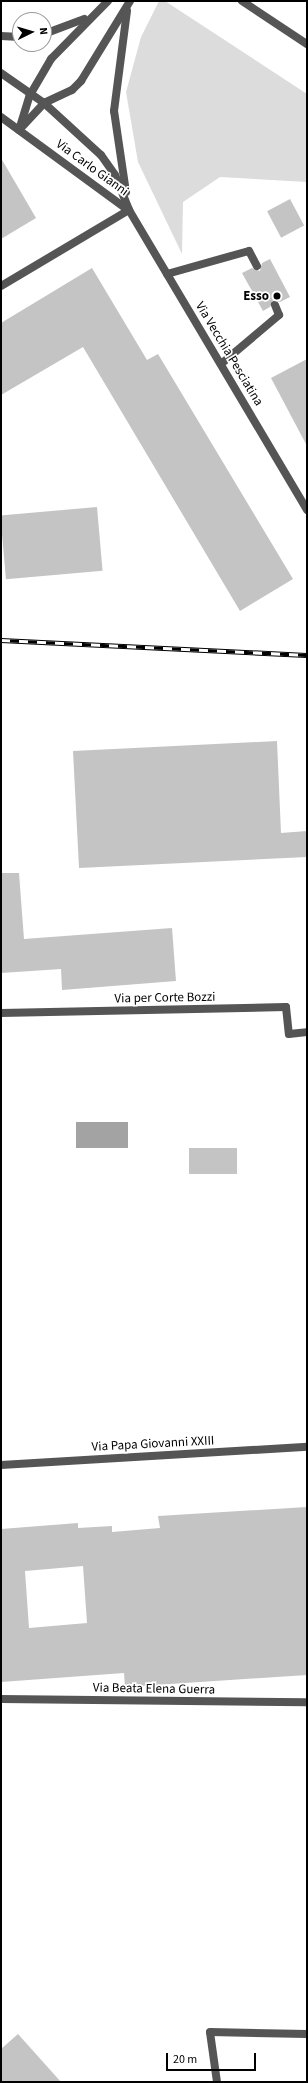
<!DOCTYPE html>
<html>
<head>
<meta charset="utf-8">
<style>
  body { margin:0 }
  #map { position:relative; width:308px; height:2083px; overflow:hidden; background:#fff; font-family:"Source Sans 3",sans-serif }
  div>[style] { position:absolute }
  [style*='--x'] { left:calc(var(--x)*1px); top:calc(var(--y)*1px); width:calc(var(--w)*1px); rotate:calc(var(--a)*1deg) }
  .green>* { inset:0; background:#dcdcdc }
  .water>* { inset:0; background:#a3a3a3; transform-origin:0 0 }
  .building>* { inset:0; background:#c4c4c4; transform-origin:0 0 }
  .lane>* { height:8px; margin:-4px; padding:0 4px; transform-origin:4px; border-radius:4px; background:#555 }
  .street>* { height:8px; margin:-4px; padding:0 4px; transform-origin:4px; border-radius:4px; background:#555 }
  .rail>* { height:4.5px; margin-top:-2.25px; transform-origin:0; background:repeating-linear-gradient(90deg,#fff 0 9px,#000 0 18px); box-sizing:border-box; border-block:1px solid #000 }
  .dots>* { width:11px; height:11px; translate:-50% -50%; box-sizing:border-box; border:2px solid #fff; border-radius:50% }
  span { translate:-50% -50%; white-space:nowrap; text-align:center; line-height:1.15; -webkit-text-stroke:3.5px #fff; paint-order:stroke }
  .street-label { font-size:13px; color:#000 }
  .poi-label { font-size:13px; color:#000; font-weight:700 }
  .right { translate:-100% -50%; text-align:right }
  .frame { position:absolute; inset:0; border:2px solid #000; pointer-events:none }
  .north { position:absolute; left:12px; top:12px; width:40px; height:40px; box-sizing:border-box; background:#fff; border:1px solid #999; border-radius:50%; rotate:85deg; font-size:11px; font-weight:700; line-height:16px; text-align:center; color:#000 }
  .north::after { content:''; display:block; margin:auto; width:14px; height:18px; background:#000; clip-path:polygon(50% 0,100% 100%,50% 72%,0 100%) }
  .scale { position:absolute; left:166px; top:2053px; width:90px; height:18px; box-sizing:border-box; border:2px solid #000; border-top:0; padding-left:5px; font-size:12px; line-height:14px; white-space:nowrap; color:#000; -webkit-text-stroke:3px #fff; paint-order:stroke }
</style>
</head>
<body>
<div id="map">
  <div class="green">
    <i style="clip-path:polygon(159px 1px,165px 1px,307px 94px,307px 182px,220px 177px,183px 202px,182px 254px,138px 162px,126px 92px,141px 37px)"></i>
  </div>
  <div class="water">
    <i style="left:128px;top:1122px;width:26px;height:52px;rotate:90deg"></i>
  </div>
  <div class="building">
    <i style="clip-path:polygon(1px 158px,36px 218px,1px 239px)"></i>
    <i style="left:290px;top:199px;width:30px;height:26px;rotate:62deg"></i>
    <i style="clip-path:polygon(270px 259px,290px 297px,280px 302px,273px 300px,270px 307px,263px 311px,242px 273px,252px 268px,260px 271px,262px 263px)"></i>
    <i style="clip-path:polygon(92px 268px,147px 360px,158px 354px,293px 579px,240px 611px,83px 347px,1px 395px,1px 323px)"></i>
    <i style="clip-path:polygon(307px 359px,307px 446px,271px 378px)"></i>
    <i style="left:97px;top:507px;width:64px;height:97px;rotate:85deg"></i>
    <i style="clip-path:polygon(277px 741px,281px 833px,307px 831px,307px 857px,79px 868px,73px 751px)"></i>
    <i style="clip-path:polygon(1px 873px,19px 873px,24px 939px,172px 928px,176px 981px,62px 990px,61px 969px,1px 973px)"></i>
    <i style="left:189px;top:1148px;width:48px;height:26px"></i>
    <i style="clip-path:polygon(evenodd,307px 1507px,307px 1675px,125px 1687px,124px 1673px,1px 1682px,1px 1529px,78px 1523px,78px 1528px,112px 1526px,112px 1532px,160px 1528px,158px 1516px,307px 1507px,83px 1566px,87px 1623px,29px 1628px,25px 1571px,83px 1566px)"></i>
    <i style="clip-path:polygon(18px 2034px,61px 2082px,1px 2082px,1px 2049px)"></i>
  </div>
  <div class="lane">
    <i style="--x:167;--y:274;--w:85;--a:-15.7"></i>
    <i style="--x:249;--y:251;--w:17;--a:62"></i>
    <i style="--x:221;--y:364;--w:76;--a:-40.2"></i>
    <i style="--x:279;--y:315;--w:11;--a:-112"></i>
    <i style="--x:217;--y:2082;--w:50;--a:-98"></i>
    <i style="--x:210;--y:2032;--w:97;--a:1.2"></i>
  </div>
  <div class="street">
    <i style="--x:242;--y:1;--w:78;--a:33.5"></i>
    <i style="--x:44;--y:34;--w:43;--a:-20.6"></i>
    <i style="--x:1;--y:36;--w:19;--a:3"></i>
    <i style="--x:1;--y:73;--w:52;--a:34.9"></i>
    <i style="--x:44;--y:103;--w:77;--a:42.4"></i>
    <i style="--x:101;--y:155;--w:24;--a:55"></i>
    <i style="--x:115;--y:175;--w:38;--a:68"></i>
    <i style="--x:129;--y:210;--w:349;--a:59.3"></i>
    <i style="--x:1;--y:117;--w:157;--a:36.2"></i>
    <i style="--x:20;--y:127;--w:34;--a:-73"></i>
    <i style="--x:30;--y:95;--w:42;--a:-59.7"></i>
    <i style="--x:51;--y:59;--w:81;--a:-45.5"></i>
    <i style="--x:19;--y:130;--w:37;--a:-47"></i>
    <i style="--x:44;--y:103;--w:31;--a:-25"></i>
    <i style="--x:72;--y:90;--w:13;--a:-45"></i>
    <i style="--x:81;--y:81;--w:94;--a:-58.5"></i>
    <i style="--x:126;--y:192;--w:82;--a:-98.4"></i>
    <i style="--x:114;--y:111;--w:101;--a:-82.6"></i>
    <i style="--x:1;--y:286;--w:149;--a:-30.7"></i>
    <i style="--x:1;--y:1013;--w:285;--a:-1.2"></i>
    <i style="--x:286;--y:1007;--w:27;--a:84"></i>
    <i style="--x:289;--y:1034;--w:18;--a:-6"></i>
    <i style="--x:1;--y:1465;--w:307;--a:-3.4"></i>
    <i style="--x:1;--y:1699;--w:306;--a:0.6"></i>
  </div>
  <div class="rail">
    <i style="--x:1;--y:640;--w:306;--a:2.8"></i>
  </div>
  <div class="dots">
    <i style="left:277px;top:296px;background:#000"></i>
  </div>
  <div class="street-label">
    <span style="left:92px;top:168px;rotate:36deg">Via Carlo Gianni</span>
    <span style="left:229px;top:354px;rotate:59deg">Via Vecchia Pesciatina</span>
    <span style="left:165px;top:998px;rotate:-1deg">Via per Corte Bozzi</span>
    <span style="left:153px;top:1444px;rotate:-3deg">Via Papa Giovanni XXIII</span>
    <span style="left:154px;top:1689px;rotate:1deg">Via Beata Elena Guerra</span>
  </div>
  <div class="poi-label">
    <span class="right" style="left:269px;top:296px">Esso</span>
  </div>
  <div class="frame"></div>
  <div class="north">N</div>
  <div class="scale">20 m</div>
</div>
</body>
</html>
